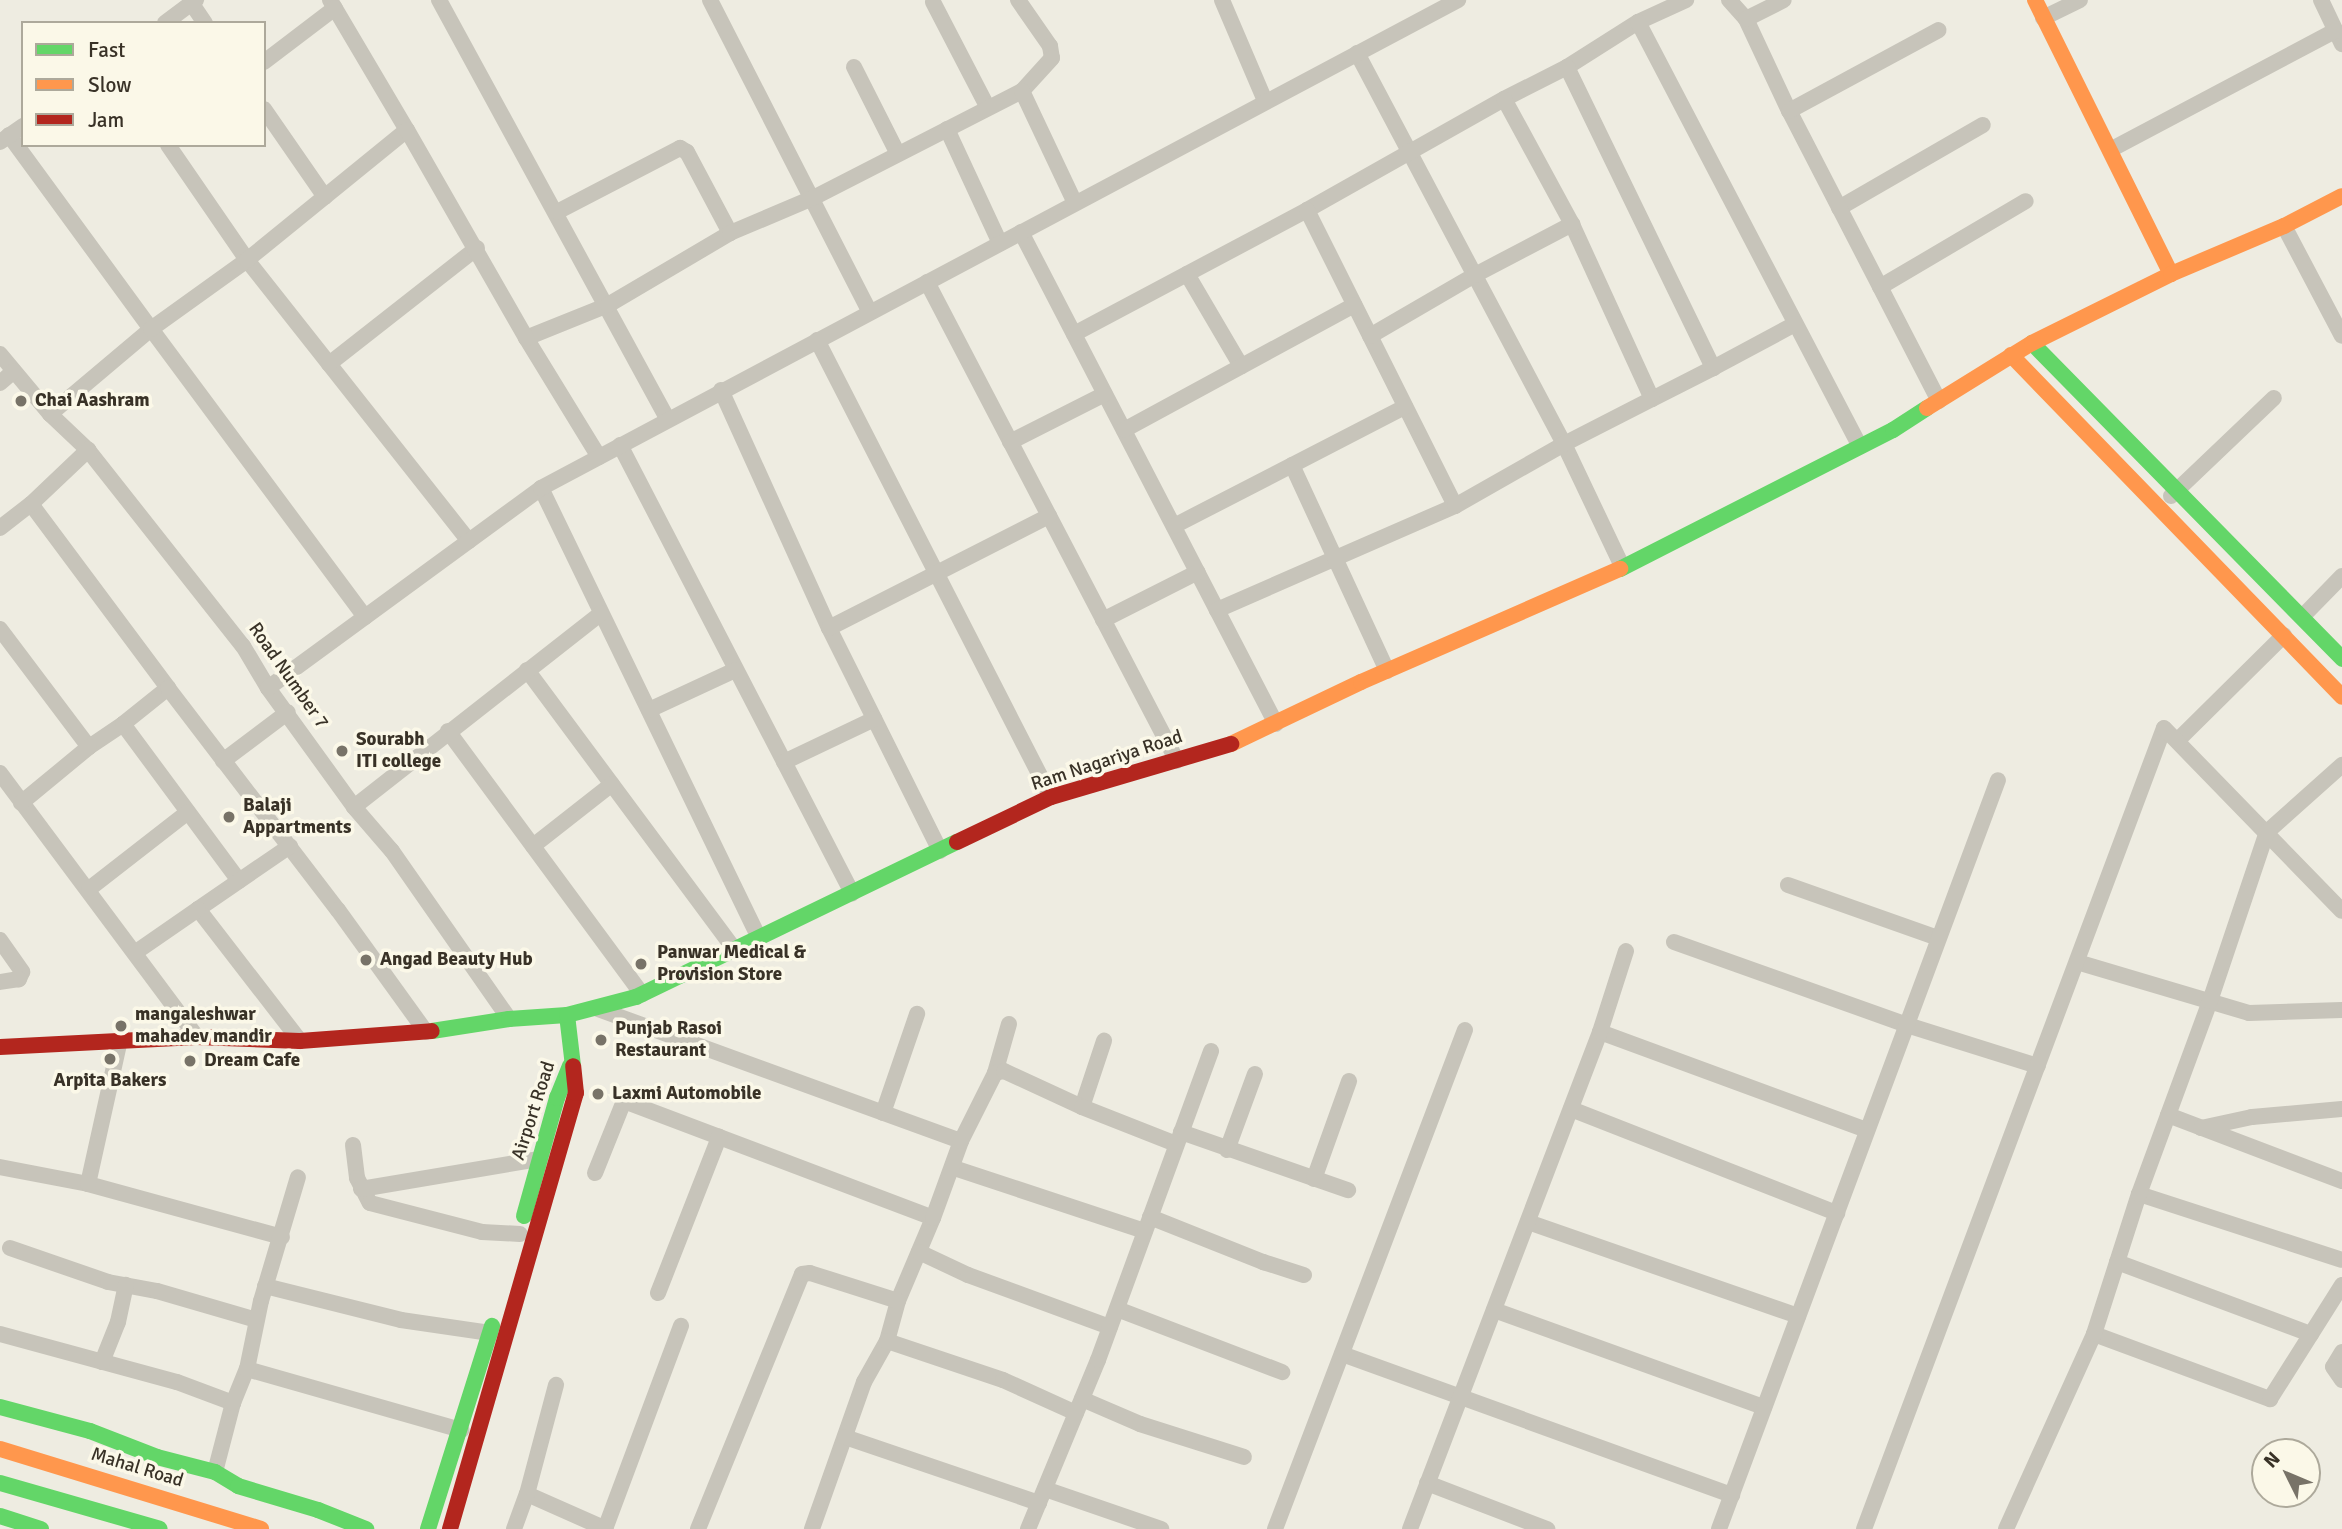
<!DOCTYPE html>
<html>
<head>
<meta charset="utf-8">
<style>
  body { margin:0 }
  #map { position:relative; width:2342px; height:1529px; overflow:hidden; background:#eeece1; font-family:Signika,sans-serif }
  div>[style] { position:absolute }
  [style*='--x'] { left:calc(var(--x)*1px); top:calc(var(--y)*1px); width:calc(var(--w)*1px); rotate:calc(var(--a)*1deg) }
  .street>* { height:16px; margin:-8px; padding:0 8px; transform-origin:8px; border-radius:8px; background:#c7c4ba }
  .fast>* { height:16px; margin:-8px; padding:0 8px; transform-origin:8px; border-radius:8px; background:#63d668 }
  .slow>* { height:16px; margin:-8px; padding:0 8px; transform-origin:8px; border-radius:8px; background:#ff974d }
  .jam>* { height:16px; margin:-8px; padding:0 8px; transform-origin:8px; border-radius:8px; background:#b3261e }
  .dots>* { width:19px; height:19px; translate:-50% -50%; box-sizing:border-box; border:4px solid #fbf8e8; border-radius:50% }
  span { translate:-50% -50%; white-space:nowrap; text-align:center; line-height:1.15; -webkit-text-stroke:7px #fbf8e8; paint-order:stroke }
  .poi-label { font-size:19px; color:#393227; font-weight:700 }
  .left { translate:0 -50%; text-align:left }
  .street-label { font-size:19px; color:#393227 }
  .legend { position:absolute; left:21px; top:21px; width:245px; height:126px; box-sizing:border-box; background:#fbf8e8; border:2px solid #ada99b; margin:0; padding:9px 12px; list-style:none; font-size:21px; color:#393227 }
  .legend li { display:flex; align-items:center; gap:14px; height:35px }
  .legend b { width:35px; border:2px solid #ada99b }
  .north { position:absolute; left:2251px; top:1438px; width:70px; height:70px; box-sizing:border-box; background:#fbf8e8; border:2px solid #ada99b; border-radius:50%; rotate:313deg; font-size:19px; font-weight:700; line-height:28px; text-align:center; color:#393227 }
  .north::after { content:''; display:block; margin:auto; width:24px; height:32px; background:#787368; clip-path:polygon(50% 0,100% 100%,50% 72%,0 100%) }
</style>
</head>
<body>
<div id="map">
  <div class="street">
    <i style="--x:330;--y:0;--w:151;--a:59.4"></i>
    <i style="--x:439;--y:0;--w:478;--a:61.4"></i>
    <i style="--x:710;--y:0;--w:351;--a:62.9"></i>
    <i style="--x:1018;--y:0;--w:56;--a:55.2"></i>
    <i style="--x:1050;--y:46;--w:12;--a:81"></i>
    <i style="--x:1052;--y:58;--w:45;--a:132.3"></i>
    <i style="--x:1222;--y:0;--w:110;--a:66.9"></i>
    <i style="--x:1729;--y:0;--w:25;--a:48"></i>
    <i style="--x:1746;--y:19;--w:102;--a:64.9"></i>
    <i style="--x:2321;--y:0;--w:49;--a:64.5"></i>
    <i style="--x:933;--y:2;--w:119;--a:62.6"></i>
    <i style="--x:192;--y:4;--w:23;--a:56"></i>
    <i style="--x:2043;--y:18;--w:41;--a:-25.9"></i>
    <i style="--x:1746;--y:19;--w:42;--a:-26.6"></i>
    <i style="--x:1638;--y:22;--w:53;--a:-24.6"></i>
    <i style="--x:165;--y:23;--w:39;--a:-37"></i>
    <i style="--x:1357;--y:53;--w:442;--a:62.1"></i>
    <i style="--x:1564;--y:444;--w:137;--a:64.6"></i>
    <i style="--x:264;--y:62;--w:89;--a:-37.3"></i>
    <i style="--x:854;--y:67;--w:97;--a:63.2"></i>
    <i style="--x:1567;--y:67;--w:84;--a:-32.4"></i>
    <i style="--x:1638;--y:22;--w:479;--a:62.4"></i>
    <i style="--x:264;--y:109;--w:107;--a:55.3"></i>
    <i style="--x:947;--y:129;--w:126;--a:65.1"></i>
    <i style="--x:9;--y:135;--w:240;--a:53.8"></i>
    <i style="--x:151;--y:329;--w:132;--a:139.9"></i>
    <i style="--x:0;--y:142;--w:28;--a:-35"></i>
    <i style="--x:168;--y:145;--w:140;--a:55.5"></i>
    <i style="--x:247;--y:260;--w:358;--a:51.7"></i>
    <i style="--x:2110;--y:150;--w:255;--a:-27.9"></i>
    <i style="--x:1839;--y:208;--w:166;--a:-30"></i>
    <i style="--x:1307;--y:210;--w:226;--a:-29.4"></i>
    <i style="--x:1504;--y:99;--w:71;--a:-26.9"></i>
    <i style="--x:1567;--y:67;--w:335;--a:64.1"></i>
    <i style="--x:1713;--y:368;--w:68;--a:153.1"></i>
    <i style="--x:1652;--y:399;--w:192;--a:-114.6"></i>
    <i style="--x:1572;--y:224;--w:142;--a:-118.5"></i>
    <i style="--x:557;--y:212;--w:139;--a:-27.5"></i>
    <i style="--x:680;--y:148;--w:8;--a:30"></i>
    <i style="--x:687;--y:152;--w:92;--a:62"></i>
    <i style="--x:2284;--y:226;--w:124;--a:62.2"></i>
    <i style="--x:1021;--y:232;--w:554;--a:62.6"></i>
    <i style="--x:1187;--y:274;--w:107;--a:59.6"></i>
    <i style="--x:927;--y:282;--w:540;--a:62.44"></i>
    <i style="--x:1880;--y:287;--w:169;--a:-30.5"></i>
    <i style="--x:1074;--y:334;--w:264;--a:-28"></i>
    <i style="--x:1307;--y:210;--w:331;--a:63.4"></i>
    <i style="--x:1455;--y:506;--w:260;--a:156.4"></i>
    <i style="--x:1370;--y:336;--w:121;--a:-30.2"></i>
    <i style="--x:1475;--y:275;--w:110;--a:-27.7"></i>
    <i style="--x:817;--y:340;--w:513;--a:62.89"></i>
    <i style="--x:0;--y:354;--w:78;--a:50.2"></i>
    <i style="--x:50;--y:414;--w:52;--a:43.5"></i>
    <i style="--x:88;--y:450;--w:250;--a:51.7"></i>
    <i style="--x:243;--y:646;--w:49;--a:59.2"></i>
    <i style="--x:268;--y:688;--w:147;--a:54.1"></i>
    <i style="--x:354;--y:807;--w:58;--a:49.2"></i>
    <i style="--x:392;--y:851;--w:205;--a:55.1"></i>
    <i style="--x:329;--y:364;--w:188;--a:-38.1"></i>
    <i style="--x:1713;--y:368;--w:93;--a:-28.2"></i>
    <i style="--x:0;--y:383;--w:18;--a:-41"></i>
    <i style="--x:721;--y:390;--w:261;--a:65.6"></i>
    <i style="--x:829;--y:628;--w:249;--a:63.5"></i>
    <i style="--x:1939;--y:401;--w:326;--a:-117.3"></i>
    <i style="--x:1789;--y:111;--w:170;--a:-28.4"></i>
    <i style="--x:1124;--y:430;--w:262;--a:-28.5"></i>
    <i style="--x:1010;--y:442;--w:106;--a:-26.8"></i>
    <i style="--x:620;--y:445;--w:505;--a:62.62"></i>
    <i style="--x:599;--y:457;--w:140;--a:-121.5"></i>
    <i style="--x:526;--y:338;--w:88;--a:-21.9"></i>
    <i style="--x:608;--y:305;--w:142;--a:-30.5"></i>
    <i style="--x:730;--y:233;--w:90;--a:-22.9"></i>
    <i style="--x:813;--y:198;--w:235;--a:-27.1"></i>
    <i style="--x:1022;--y:91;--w:124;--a:64.7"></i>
    <i style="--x:1292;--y:465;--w:227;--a:65.2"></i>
    <i style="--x:541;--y:488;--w:500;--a:64.15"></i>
    <i style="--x:2171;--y:496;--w:142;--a:-43.6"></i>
    <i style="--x:31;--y:504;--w:229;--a:53.3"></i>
    <i style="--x:1455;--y:506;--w:125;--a:-29.6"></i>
    <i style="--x:1564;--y:444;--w:99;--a:-27.1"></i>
    <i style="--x:1174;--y:526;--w:260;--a:-27.3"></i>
    <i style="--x:0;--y:528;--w:39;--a:-38"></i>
    <i style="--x:31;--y:504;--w:79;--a:-43.5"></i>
    <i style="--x:2303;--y:616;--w:56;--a:-45.7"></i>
    <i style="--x:365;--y:617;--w:359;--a:-126.6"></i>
    <i style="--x:151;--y:329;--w:118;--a:-35.7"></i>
    <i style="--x:247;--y:260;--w:206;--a:-39.1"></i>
    <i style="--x:407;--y:130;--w:240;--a:60.2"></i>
    <i style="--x:1103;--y:620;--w:106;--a:-26.8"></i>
    <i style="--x:829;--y:628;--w:247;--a:-27"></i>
    <i style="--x:0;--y:629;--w:148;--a:53"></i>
    <i style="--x:89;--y:747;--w:41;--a:-34.1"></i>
    <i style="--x:123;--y:724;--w:58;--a:-38.7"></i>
    <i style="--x:168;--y:688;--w:280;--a:52.6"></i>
    <i style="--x:338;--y:910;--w:150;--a:54.2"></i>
    <i style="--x:527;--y:670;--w:349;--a:53.4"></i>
    <i style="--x:268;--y:688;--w:338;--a:-36.2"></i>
    <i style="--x:541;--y:488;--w:1039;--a:-28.02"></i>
    <i style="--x:649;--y:710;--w:95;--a:-24.9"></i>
    <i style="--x:123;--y:724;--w:195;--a:53.5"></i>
    <i style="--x:448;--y:731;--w:327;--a:53.6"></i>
    <i style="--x:2178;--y:740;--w:149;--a:-44.7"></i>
    <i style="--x:223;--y:761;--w:81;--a:-37"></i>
    <i style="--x:784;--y:762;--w:100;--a:-25.5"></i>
    <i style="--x:0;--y:773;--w:329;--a:53.3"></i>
    <i style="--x:21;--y:803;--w:88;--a:-39.5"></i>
    <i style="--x:354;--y:807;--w:314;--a:-38.1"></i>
    <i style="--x:290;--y:846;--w:112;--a:145.6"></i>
    <i style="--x:198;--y:909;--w:167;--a:52.3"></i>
    <i style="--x:533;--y:846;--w:100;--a:-38.1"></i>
    <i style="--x:1788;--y:885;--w:159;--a:19.5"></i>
    <i style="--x:89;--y:889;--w:125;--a:-37.9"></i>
    <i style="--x:0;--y:940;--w:39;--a:55"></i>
    <i style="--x:22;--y:972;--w:8;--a:113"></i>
    <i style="--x:19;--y:979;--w:19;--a:171"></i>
    <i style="--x:1674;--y:942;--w:247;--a:19.6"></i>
    <i style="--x:1907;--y:1025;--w:137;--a:17.4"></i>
    <i style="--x:136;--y:952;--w:75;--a:-34.7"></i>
    <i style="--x:2077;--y:962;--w:179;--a:16.5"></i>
    <i style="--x:2249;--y:1013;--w:93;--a:-1.8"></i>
    <i style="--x:598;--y:1009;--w:386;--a:20"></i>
    <i style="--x:1600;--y:1032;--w:284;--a:20.2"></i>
    <i style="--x:995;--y:1073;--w:51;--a:-74.1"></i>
    <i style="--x:1082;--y:1107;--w:70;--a:-71.6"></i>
    <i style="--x:1571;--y:1109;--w:286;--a:21.4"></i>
    <i style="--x:883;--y:1113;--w:105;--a:-71"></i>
    <i style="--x:2168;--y:1115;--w:186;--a:20.8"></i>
    <i style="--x:2201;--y:1128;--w:52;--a:-12.2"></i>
    <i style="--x:2252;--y:1117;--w:90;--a:-5.1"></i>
    <i style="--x:1181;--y:1132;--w:177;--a:19.2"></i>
    <i style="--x:353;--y:1145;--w:33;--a:83"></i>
    <i style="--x:357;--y:1178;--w:28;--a:63"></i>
    <i style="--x:370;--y:1203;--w:116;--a:14.5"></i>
    <i style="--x:482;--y:1232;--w:38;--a:3"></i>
    <i style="--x:1227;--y:1150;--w:81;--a:-69.8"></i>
    <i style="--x:0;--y:1167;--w:90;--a:10.9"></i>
    <i style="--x:88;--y:1184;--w:201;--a:15.3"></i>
    <i style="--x:954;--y:1168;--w:201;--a:18.3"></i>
    <i style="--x:595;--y:1173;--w:78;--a:-68.1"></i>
    <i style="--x:624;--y:1101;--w:330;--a:20.7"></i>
    <i style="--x:933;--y:1218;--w:90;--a:112.9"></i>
    <i style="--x:898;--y:1301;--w:41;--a:105.4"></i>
    <i style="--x:887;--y:1341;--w:47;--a:119.3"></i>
    <i style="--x:864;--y:1382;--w:156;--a:109.5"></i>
    <i style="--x:1314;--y:1179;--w:104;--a:-70.3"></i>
    <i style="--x:88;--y:1184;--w:148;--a:-77.5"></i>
    <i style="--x:361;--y:1189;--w:181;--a:-9.6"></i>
    <i style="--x:2139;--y:1194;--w:213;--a:18"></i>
    <i style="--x:1150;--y:1217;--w:122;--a:21.7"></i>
    <i style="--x:1263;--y:1262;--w:43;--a:17.6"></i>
    <i style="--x:933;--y:1218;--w:82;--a:-70"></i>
    <i style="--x:961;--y:1141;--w:76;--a:-63.4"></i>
    <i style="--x:995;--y:1073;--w:9;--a:-13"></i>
    <i style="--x:1004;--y:1071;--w:86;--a:24.8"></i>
    <i style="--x:1082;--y:1107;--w:101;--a:21.5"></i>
    <i style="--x:1528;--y:1222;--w:286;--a:19.2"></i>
    <i style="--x:10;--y:1248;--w:104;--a:19.1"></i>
    <i style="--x:108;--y:1282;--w:50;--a:10.4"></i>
    <i style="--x:157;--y:1291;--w:103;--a:16.3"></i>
    <i style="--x:919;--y:1252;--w:54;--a:25.1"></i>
    <i style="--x:968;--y:1275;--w:151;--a:20.1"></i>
    <i style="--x:2117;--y:1262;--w:207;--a:20.4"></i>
    <i style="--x:265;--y:1286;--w:140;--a:14"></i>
    <i style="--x:401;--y:1320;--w:90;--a:8.3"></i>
    <i style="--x:658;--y:1293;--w:168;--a:-68.6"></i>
    <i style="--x:1117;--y:1309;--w:177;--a:20.9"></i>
    <i style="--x:1494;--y:1310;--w:287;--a:19.8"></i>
    <i style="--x:0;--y:1334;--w:183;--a:15.2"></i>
    <i style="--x:177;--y:1382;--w:60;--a:20.6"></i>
    <i style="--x:2094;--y:1334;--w:188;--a:20.3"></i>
    <i style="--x:2270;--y:1399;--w:135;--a:-57.7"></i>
    <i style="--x:887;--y:1341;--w:122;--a:18.6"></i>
    <i style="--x:1003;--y:1380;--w:80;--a:24.3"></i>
    <i style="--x:2342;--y:1352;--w:17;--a:121"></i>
    <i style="--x:2333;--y:1367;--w:16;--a:55"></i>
    <i style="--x:1342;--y:1354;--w:415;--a:19.9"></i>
    <i style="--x:102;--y:1362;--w:43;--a:-68.2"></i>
    <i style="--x:118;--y:1322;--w:38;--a:-78"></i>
    <i style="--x:247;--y:1369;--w:223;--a:15.9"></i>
    <i style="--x:1082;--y:1399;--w:63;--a:23.3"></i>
    <i style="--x:1140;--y:1424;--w:109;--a:17.6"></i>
    <i style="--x:845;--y:1437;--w:205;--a:18.8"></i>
    <i style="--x:215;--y:1472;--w:71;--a:-75.4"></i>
    <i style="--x:233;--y:1403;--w:37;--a:-68"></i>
    <i style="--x:247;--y:1369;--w:69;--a:-78.4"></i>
    <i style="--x:261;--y:1301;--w:129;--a:-73.4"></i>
    <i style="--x:1427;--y:1483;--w:129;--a:21"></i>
    <i style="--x:1045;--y:1489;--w:123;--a:19"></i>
    <i style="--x:527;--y:1494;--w:86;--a:23.9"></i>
    <i style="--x:514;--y:1529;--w:37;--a:-70"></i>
    <i style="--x:527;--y:1494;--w:113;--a:-75.1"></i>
    <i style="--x:605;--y:1529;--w:217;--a:-69.5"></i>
    <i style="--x:698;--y:1529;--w:275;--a:-67.8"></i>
    <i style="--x:802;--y:1274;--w:8;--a:-7"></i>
    <i style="--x:810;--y:1273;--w:92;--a:17.7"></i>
    <i style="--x:1028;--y:1529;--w:183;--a:-67.5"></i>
    <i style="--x:1098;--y:1360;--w:329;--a:-69.9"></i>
    <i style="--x:1275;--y:1529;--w:534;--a:-69.16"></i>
    <i style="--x:1410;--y:1529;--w:532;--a:-69.08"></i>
    <i style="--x:1600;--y:1032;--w:85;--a:-72.2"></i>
    <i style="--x:1719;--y:1529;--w:799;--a:-69.57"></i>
    <i style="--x:1864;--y:1529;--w:855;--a:-69.47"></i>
    <i style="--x:2164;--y:728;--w:255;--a:45.8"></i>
    <i style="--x:2006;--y:1529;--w:214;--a:-65.7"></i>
    <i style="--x:2094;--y:1334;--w:147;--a:-72.2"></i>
    <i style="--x:2139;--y:1194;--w:206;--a:-69.8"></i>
    <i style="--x:2210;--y:1001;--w:178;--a:-71.4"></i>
    <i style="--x:2267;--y:832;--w:101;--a:-41.8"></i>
  </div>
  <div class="fast">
    <i style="--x:2032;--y:343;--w:443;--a:45.5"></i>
    <i style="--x:1620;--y:569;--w:306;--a:-27"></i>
    <i style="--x:1893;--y:430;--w:40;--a:-32.9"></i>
    <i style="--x:432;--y:1031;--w:78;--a:-8.9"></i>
    <i style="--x:509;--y:1019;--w:58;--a:-3.9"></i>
    <i style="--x:573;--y:1066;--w:51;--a:-96.7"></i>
    <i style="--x:567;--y:1015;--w:71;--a:-14.6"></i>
    <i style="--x:636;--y:997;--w:356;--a:-25.8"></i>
    <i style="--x:524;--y:1216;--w:123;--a:-74.4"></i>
    <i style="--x:557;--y:1098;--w:35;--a:-68"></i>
    <i style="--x:0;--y:1407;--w:93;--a:14.9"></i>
    <i style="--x:90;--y:1431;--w:72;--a:21.2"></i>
    <i style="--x:157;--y:1457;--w:60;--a:14.5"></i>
    <i style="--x:215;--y:1472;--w:27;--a:31"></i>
    <i style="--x:238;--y:1486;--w:84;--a:16.7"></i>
    <i style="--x:318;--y:1510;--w:52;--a:21.6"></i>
    <i style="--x:0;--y:1483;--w:166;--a:16"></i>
    <i style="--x:0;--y:1516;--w:43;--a:17.6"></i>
    <i style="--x:428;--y:1529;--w:213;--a:-72.5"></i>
  </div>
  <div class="slow">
    <i style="--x:2035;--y:0;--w:306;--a:63.6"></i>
    <i style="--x:2011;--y:355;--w:476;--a:45.9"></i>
    <i style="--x:1927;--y:408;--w:123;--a:-31.8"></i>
    <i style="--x:2032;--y:343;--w:155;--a:-26.4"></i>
    <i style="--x:2171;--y:274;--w:123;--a:-23"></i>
    <i style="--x:2284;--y:226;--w:65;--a:-27.3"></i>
    <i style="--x:1231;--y:744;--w:144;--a:-25.5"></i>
    <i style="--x:1361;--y:682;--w:283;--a:-23.6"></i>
    <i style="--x:0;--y:1449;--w:273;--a:17"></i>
  </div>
  <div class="jam">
    <i style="--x:957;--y:842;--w:104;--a:-25.6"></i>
    <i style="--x:1051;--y:797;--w:188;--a:-16.4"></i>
    <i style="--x:0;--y:1047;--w:197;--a:-2.9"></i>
    <i style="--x:197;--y:1037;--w:103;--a:2.2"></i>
    <i style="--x:300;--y:1041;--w:132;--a:-4.3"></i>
    <i style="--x:450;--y:1529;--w:454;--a:-73.9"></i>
    <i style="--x:576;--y:1093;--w:27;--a:-96"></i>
  </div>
  <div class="dots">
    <i style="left:21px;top:401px;background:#787368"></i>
    <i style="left:342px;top:751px;background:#787368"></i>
    <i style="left:229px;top:817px;background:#787368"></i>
    <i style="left:366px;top:960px;background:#787368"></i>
    <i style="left:641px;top:964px;background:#787368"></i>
    <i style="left:121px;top:1026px;background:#787368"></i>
    <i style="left:601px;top:1040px;background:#787368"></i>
    <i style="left:110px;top:1059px;background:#787368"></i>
    <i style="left:190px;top:1061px;background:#787368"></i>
    <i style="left:598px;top:1094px;background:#787368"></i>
  </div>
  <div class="poi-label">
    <span class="left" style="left:35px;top:401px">Chai Aashram</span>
    <span class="left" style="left:356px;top:751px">Sourabh<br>ITI college</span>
    <span class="left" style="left:243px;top:817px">Balaji<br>Appartments</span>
    <span class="left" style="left:657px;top:964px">Panwar Medical &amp;<br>Provision Store</span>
    <span class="left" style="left:380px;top:960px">Angad Beauty Hub</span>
    <span class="left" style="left:135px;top:1026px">mangaleshwar<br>mahadev mandir</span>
    <span class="left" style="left:615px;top:1040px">Punjab Rasoi<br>Restaurant</span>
    <span class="left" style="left:204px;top:1061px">Dream Cafe</span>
    <span style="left:110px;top:1081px">Arpita Bakers</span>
    <span class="left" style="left:612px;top:1094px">Laxmi Automobile</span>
  </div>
  <div class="street-label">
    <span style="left:288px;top:676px;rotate:55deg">Road Number 7</span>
    <span style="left:1107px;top:761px;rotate:-18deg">Ram Nagariya Road</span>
    <span style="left:534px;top:1111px;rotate:-72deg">Airport Road</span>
    <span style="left:137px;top:1468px;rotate:17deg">Mahal Road</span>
  </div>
  <ul class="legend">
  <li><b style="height:9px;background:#63d668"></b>Fast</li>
  <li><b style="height:9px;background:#ff974d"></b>Slow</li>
  <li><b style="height:9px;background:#b3261e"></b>Jam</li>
  </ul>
  <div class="north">N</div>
</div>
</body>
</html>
